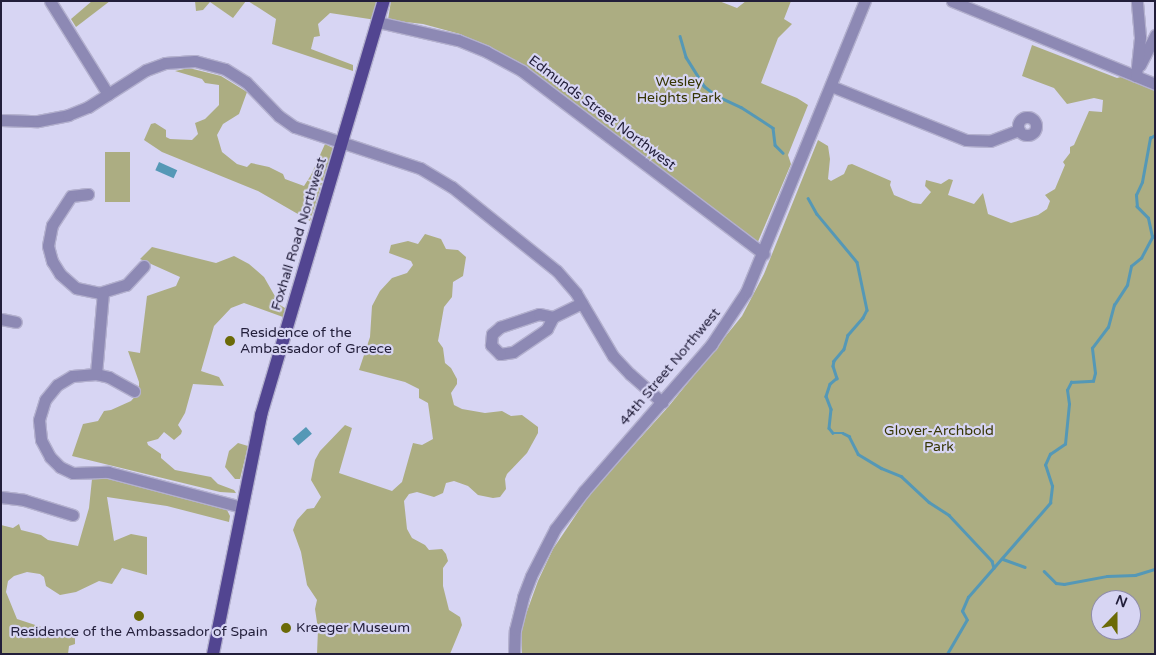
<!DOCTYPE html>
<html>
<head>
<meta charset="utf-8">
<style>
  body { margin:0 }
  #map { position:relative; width:1156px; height:655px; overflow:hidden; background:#d7d5f3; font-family:"Varela Round",sans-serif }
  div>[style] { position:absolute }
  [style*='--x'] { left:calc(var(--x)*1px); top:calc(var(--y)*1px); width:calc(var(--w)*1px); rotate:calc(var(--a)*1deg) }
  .green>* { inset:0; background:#acad82; transform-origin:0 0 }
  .water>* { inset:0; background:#5598b6; transform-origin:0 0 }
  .stream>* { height:2.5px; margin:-1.25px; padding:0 1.25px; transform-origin:1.25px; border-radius:1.25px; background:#5598b6 }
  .roads { filter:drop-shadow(1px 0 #b3b0ce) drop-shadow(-1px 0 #b3b0ce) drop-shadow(0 1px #b3b0ce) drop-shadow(0 -1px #b3b0ce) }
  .minor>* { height:11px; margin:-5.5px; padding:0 5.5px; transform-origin:5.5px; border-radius:5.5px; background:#8d89b4 }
  .minor>.ring { margin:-5.5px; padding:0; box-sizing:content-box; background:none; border:11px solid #8d89b4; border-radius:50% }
  .primary>* { height:12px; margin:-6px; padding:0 6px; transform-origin:6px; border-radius:6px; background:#524591 }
  .dots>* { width:14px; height:14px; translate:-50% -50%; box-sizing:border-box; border:2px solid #d7d5f3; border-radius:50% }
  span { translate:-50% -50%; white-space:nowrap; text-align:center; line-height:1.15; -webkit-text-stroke:4.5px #d7d5f3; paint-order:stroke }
  .park-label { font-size:14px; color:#373604 }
  .street-label { font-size:14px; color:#221e3a }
  .poi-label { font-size:14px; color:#221e3a }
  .left { translate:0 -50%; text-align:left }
  .frame { position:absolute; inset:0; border:2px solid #221e3a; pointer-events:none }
  .north { position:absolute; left:1091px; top:590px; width:50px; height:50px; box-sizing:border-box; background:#d7d5f3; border:1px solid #8f8ca9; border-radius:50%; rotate:22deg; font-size:14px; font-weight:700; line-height:20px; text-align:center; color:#221e3a }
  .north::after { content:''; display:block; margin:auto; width:18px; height:22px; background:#6b6a07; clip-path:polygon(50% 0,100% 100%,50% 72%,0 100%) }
</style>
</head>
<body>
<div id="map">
  <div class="green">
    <i style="clip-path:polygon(92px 1px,110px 1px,76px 27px,71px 19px)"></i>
    <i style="clip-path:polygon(195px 1px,246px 1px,233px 18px,210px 2px,203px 10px,196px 11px)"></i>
    <i style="clip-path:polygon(248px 1px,382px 1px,376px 20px,330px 13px,318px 24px,320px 36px,314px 37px,311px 49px,353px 65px,353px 71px,272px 44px,276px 19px)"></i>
    <i style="clip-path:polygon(391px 1px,719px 1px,737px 8px,746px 1px,791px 1px,784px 19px,792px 24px,778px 38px,761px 83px,797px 98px,808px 105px,788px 155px,791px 164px,757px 244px,566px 96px,515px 61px,460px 34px,423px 24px,388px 20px)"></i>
    <i style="clip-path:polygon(evenodd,1032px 45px,1117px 78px,1121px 77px,1155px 89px,1155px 654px,522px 654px,521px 628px,538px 581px,553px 549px,590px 494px,669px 406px,742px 316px,764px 274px,818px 140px,828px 146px,830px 159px,828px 179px,831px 181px,844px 174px,848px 165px,852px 164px,891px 181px,890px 185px,894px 195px,913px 203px,921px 204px,931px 192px,925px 186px,926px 180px,941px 184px,949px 179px,953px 180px,948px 195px,974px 204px,983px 193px,988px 214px,1011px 223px,1038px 215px,1047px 209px,1050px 201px,1045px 195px,1055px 189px,1065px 165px,1063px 162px,1070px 153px,1070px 147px,1074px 145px,1089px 111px,1102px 112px,1103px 100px,1094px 98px,1067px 104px,1054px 88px,1022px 76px,1032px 45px,1101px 600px,1131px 600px,1131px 630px,1101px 630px,1101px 600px)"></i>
    <i style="clip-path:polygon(189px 68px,221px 76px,247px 92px,239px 114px,223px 124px,217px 135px,222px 152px,237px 164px,247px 167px,251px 163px,269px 167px,283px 174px,285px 179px,304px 186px,311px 175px,325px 144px,333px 148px,310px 221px,258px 191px,162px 152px,144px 140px,151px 124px,155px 123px,166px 130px,166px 137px,170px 139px,192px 140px,198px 134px,195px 123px,205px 119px,219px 105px,219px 85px,205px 83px,202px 79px,175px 71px)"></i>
    <i style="left:105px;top:152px;width:25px;height:50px"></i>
    <i style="clip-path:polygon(425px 234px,441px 239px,446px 249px,458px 250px,466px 257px,463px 276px,453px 282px,452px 297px,444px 307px,438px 341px,443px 348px,445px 363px,451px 368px,457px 379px,457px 384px,451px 393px,454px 405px,462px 409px,485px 413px,502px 411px,511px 416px,522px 415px,538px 427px,538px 433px,527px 453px,507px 474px,505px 479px,506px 489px,500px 497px,493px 498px,478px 495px,468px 486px,454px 481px,446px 483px,443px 493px,434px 497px,417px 492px,409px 494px,404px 501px,407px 529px,412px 538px,425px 545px,429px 550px,442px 549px,446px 554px,448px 561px,443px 568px,443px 586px,449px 610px,460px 617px,462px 625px,450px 654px,317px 654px,318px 629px,315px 609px,317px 600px,307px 585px,301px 552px,293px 530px,297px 520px,307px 509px,314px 508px,321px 497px,311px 480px,315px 460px,320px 451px,345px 425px,352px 428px,339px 473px,392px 491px,402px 482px,413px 443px,422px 445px,433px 439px,428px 403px,419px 398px,419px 389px,405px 382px,359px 370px,370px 337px,372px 306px,380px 291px,392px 278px,407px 273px,413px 265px,411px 261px,389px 253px,391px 245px,408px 241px,418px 244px)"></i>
    <i style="clip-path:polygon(152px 247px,216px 263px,234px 256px,249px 264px,264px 277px,280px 305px,285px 308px,283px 317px,244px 303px,231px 308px,214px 326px,201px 371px,219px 377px,224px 386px,193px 384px,185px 413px,178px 425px,182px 431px,181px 434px,174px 440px,164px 432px,158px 439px,147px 442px,148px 445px,161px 454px,161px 458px,175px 470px,211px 477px,218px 484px,234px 490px,236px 493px,220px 492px,72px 456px,83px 424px,98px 421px,104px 411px,111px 410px,131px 401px,139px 392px,139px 382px,128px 351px,140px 353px,147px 296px,176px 286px,180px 277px,140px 259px)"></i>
    <i style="clip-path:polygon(238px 443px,248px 446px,240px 479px,235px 479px,225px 467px,229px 451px)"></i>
    <i style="clip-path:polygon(92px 479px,110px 479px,227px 510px,230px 516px,229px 522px,167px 506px,107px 497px,114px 541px,131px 534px,147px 537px,147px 575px,122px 568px,112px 584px,99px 581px,76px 592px,60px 595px,46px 586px,44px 577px,40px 574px,27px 572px,14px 576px,8px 581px,6px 592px,17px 619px,75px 638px,75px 644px,69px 646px,68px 654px,1px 654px,1px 525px,13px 528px,19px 524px,21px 530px,41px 535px,48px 540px,78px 546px,89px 508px)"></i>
  </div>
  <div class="water">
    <i style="left:159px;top:162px;width:20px;height:9px;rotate:24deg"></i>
    <i style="left:306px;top:427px;width:9px;height:18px;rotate:49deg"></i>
  </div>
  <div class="stream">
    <i style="--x:680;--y:36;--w:22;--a:74"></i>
    <i style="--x:686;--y:57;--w:34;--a:58"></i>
    <i style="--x:704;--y:86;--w:16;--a:38"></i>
    <i style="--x:717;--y:96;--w:26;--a:25"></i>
    <i style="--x:741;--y:107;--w:38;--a:33"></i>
    <i style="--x:773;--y:128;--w:17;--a:83"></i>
    <i style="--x:775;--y:145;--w:11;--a:45"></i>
    <i style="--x:808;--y:198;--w:18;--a:61"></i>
    <i style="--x:817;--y:214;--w:62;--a:50.2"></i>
    <i style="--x:857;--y:262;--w:49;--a:78.2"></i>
    <i style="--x:867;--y:310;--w:9;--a:117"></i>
    <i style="--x:863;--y:318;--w:23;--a:131"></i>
    <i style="--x:848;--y:335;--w:15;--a:106"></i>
    <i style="--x:844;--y:349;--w:16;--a:130"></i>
    <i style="--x:834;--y:361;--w:5;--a:101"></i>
    <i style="--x:833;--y:366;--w:13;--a:72"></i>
    <i style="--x:837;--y:378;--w:9;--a:139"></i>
    <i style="--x:830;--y:384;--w:13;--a:108"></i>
    <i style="--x:826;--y:396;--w:14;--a:69"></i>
    <i style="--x:831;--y:409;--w:19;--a:96"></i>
    <i style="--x:829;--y:428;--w:6;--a:51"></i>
    <i style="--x:833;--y:433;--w:10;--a:0"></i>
    <i style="--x:843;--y:433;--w:7;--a:27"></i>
    <i style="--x:849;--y:436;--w:20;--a:63"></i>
    <i style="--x:858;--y:454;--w:27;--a:31"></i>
    <i style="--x:881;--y:468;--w:22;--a:22"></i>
    <i style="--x:901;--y:476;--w:38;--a:43"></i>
    <i style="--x:929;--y:502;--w:24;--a:33"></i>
    <i style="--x:949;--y:515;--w:63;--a:46.9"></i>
    <i style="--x:992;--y:561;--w:7;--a:74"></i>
    <i style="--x:1152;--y:237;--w:19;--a:-102"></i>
    <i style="--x:1148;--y:218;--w:16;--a:-135"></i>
    <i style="--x:1137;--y:207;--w:12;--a:-95"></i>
    <i style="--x:1136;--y:195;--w:14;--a:-65"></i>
    <i style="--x:1142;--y:182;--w:45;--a:-79.7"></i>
    <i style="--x:1150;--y:138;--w:6;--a:-31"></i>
    <i style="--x:1003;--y:559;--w:23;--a:20"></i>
    <i style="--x:1044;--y:571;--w:17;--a:45"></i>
    <i style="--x:1056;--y:583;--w:8;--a:7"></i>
    <i style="--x:1064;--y:584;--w:44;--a:-10.5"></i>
    <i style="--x:1107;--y:576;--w:28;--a:-2"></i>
    <i style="--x:1135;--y:575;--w:21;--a:-17"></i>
    <i style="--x:947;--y:654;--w:39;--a:-60"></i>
    <i style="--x:967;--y:620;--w:10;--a:-119"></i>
    <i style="--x:962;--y:611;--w:15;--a:-67"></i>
    <i style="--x:968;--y:597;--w:125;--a:-48.9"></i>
    <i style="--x:1050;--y:503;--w:17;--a:-83"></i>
    <i style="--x:1052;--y:486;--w:22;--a:-108"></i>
    <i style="--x:1045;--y:465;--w:12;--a:-66"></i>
    <i style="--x:1050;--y:454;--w:18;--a:-34"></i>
    <i style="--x:1065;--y:444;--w:40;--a:-84.3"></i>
    <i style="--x:1069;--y:404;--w:14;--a:-98"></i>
    <i style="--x:1067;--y:390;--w:9;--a:-63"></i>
    <i style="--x:1071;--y:382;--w:22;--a:-3"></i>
    <i style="--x:1093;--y:381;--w:8;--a:-76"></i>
    <i style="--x:1095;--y:373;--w:25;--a:-97"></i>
    <i style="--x:1092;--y:348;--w:26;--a:-53"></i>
    <i style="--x:1108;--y:327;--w:23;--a:-75"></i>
    <i style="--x:1114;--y:305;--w:24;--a:-57"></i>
    <i style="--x:1127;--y:285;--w:19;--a:-78"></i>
    <i style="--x:1131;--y:266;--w:13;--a:-39"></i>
    <i style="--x:1141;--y:258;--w:24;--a:-62"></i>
    <i style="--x:1152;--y:237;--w:4;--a:-34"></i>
  </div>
  <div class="roads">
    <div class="minor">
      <i style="--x:50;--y:1;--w:110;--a:58.1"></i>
      <i style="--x:952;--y:1;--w:219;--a:22.2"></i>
      <i style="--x:378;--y:22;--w:82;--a:12.7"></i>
      <i style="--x:458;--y:40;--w:31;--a:22"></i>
      <i style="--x:487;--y:52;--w:40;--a:28"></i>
      <i style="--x:522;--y:71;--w:303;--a:37.1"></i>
      <i style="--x:1140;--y:65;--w:34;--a:-63"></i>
      <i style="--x:1136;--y:76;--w:39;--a:-84"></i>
      <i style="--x:1140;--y:37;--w:36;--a:-95"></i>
      <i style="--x:831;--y:86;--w:145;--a:21.8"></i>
      <i style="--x:966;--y:140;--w:24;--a:2"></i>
      <i style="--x:990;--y:141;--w:31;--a:-21"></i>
      <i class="ring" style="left:1018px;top:117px;width:7px;height:7px"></i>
      <i style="--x:1;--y:120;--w:37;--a:2"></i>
      <i style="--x:38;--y:121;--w:31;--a:-11"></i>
      <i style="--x:68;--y:115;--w:22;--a:-22"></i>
      <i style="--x:88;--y:107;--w:69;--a:-32.5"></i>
      <i style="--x:146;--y:70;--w:20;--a:-20"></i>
      <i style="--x:165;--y:63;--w:30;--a:-4"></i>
      <i style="--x:195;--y:61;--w:31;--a:15"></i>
      <i style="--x:225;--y:69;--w:25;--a:32"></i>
      <i style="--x:246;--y:82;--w:47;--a:45.9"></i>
      <i style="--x:279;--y:116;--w:19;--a:35"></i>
      <i style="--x:295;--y:127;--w:132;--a:18.2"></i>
      <i style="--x:420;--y:168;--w:37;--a:31"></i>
      <i style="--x:452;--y:187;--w:134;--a:38.7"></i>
      <i style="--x:557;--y:271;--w:29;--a:49"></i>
      <i style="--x:576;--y:293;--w:73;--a:59.6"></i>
      <i style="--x:613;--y:356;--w:25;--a:47"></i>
      <i style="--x:630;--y:374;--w:43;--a:41.2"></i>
      <i style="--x:88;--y:194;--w:17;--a:173"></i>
      <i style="--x:71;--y:196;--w:35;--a:123"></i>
      <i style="--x:52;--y:225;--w:21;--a:101"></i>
      <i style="--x:48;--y:246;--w:16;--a:75"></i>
      <i style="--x:52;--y:261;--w:15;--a:58"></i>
      <i style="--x:60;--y:274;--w:21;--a:41"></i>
      <i style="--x:76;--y:288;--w:24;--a:12"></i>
      <i style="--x:99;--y:293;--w:28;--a:-17"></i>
      <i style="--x:126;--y:285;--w:26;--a:-47"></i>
      <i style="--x:553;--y:317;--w:13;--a:117"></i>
      <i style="--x:547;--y:329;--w:41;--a:145.9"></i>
      <i style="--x:513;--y:352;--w:13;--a:171"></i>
      <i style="--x:500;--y:354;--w:13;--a:-135"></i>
      <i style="--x:491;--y:345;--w:11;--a:-85"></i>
      <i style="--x:492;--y:334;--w:11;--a:-41"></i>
      <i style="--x:500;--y:327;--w:41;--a:-18.4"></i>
      <i style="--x:539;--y:314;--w:14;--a:12"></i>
      <i style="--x:553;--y:317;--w:32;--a:-26"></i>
      <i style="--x:1;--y:319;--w:15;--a:11"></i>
      <i style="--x:96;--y:374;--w:81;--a:-85.1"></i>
      <i style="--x:134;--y:391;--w:29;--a:-151"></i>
      <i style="--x:109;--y:377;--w:13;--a:-167"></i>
      <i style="--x:96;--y:374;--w:24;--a:175"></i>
      <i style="--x:72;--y:376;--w:17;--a:149"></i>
      <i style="--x:57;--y:385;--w:19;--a:129"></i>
      <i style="--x:45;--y:400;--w:21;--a:107"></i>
      <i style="--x:39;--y:420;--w:20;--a:84"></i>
      <i style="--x:41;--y:440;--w:19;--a:62"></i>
      <i style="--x:50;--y:457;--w:14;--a:45"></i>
      <i style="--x:60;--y:467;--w:14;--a:25"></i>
      <i style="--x:73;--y:473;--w:35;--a:-2"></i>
      <i style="--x:108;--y:472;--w:138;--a:14.7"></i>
      <i style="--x:1;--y:497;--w:23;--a:7"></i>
      <i style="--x:24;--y:500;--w:51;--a:17"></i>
      <i style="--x:514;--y:654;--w:24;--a:-88"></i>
      <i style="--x:515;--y:630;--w:34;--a:-76"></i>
      <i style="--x:523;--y:597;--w:22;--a:-69"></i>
      <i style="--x:531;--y:576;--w:53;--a:-62.9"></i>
      <i style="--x:555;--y:529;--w:48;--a:-52.7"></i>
      <i style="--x:584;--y:491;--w:194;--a:-49"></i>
      <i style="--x:711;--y:345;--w:64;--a:-56.6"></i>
      <i style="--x:746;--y:292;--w:314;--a:-67.8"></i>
    </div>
    <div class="primary">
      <i style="--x:213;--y:654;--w:244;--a:-78.6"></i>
      <i style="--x:261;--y:415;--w:432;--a:-73.5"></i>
    </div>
  </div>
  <div class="dots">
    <i style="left:230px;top:341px;background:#6b6a07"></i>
    <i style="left:139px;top:616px;background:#6b6a07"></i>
    <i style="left:286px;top:628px;background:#6b6a07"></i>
  </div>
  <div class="park-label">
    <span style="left:679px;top:90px">Wesley<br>Heights Park</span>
    <span style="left:939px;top:439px">Glover-Archbold<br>Park</span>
  </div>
  <div class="street-label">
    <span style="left:602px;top:113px;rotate:37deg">Edmunds Street Northwest</span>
    <span style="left:299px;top:234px;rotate:-73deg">Foxhall Road Northwest</span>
    <span style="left:670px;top:367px;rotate:-50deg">44th Street Northwest</span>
  </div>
  <div class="poi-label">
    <span class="left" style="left:240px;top:341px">Residence of the<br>Ambassador of Greece</span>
    <span class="left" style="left:296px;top:628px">Kreeger Museum</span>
    <span style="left:139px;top:632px">Residence of the Ambassador of Spain</span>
  </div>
  <div class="frame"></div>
  <div class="north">N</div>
</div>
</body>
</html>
